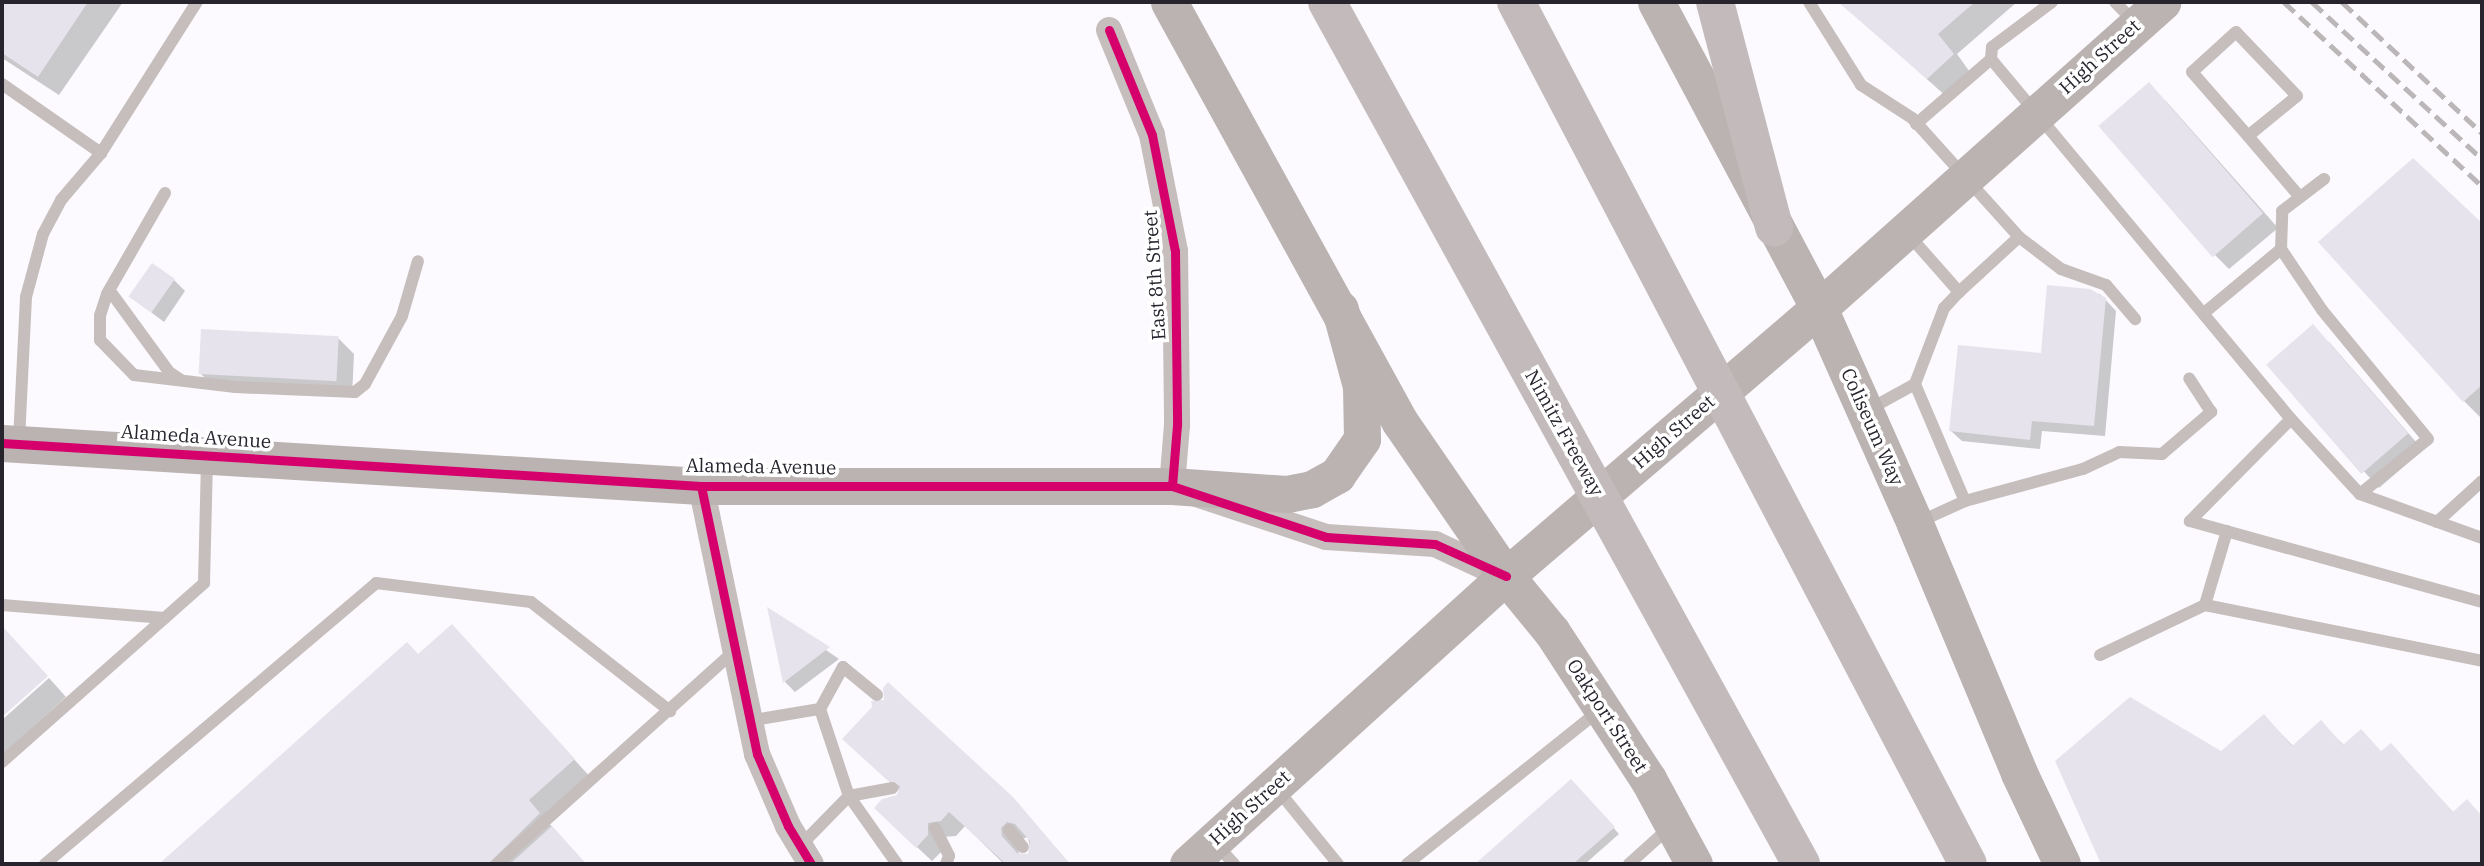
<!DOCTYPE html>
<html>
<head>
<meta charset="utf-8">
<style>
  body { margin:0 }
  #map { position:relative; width:2484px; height:866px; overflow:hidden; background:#fcfafe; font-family:"IBM Plex Serif",serif }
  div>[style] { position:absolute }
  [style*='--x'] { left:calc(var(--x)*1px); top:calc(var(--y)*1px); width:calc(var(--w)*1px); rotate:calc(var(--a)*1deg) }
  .shadow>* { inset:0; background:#0003 }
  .building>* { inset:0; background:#e6e3ec; transform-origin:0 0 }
  .lane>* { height:12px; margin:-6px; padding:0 6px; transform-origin:6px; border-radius:6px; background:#c6bebd }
  .street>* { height:26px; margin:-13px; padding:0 13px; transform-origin:13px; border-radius:13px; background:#c6bebd }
  .secondary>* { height:37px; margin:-18.5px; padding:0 18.5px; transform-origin:18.5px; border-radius:18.5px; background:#bbb3b2 }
  .highway>* { height:38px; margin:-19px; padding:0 19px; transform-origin:19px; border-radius:19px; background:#c3bbbb }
  .rail>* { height:5px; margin-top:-2.5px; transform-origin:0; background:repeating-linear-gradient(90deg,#bbb7b8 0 14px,transparent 0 21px) }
  .cycleway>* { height:9px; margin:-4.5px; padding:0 4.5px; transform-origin:4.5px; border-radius:4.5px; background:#d6006c }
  span { translate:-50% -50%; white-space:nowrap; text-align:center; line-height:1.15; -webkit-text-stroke:7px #fff; paint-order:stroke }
  .street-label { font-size:19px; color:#27242e }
  .frame { position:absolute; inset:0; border:4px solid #27242e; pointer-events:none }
</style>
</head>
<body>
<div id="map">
  <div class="shadow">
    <i style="clip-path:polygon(2px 2px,123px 2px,59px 95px,2px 58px)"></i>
    <i style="clip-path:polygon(1861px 2px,2017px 2px,1957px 54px,1972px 75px,1948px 98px,1850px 10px)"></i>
    <i style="clip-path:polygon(2165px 100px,2278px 228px,2229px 269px,2213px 253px)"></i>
    <i style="clip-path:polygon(2413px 160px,2482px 226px,2482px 419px,2464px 401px)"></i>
    <i style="clip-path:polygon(174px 280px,185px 291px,164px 322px,131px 297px)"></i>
    <i style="clip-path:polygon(2049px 287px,2100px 294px,2116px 311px,2105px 436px,2042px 431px,2040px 449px,1962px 441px,1951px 431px,2043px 355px)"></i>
    <i style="clip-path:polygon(339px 339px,354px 354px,352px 397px,216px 389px,200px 373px)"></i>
    <i style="clip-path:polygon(2329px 342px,2423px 450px,2379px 488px,2268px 365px)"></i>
    <i style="clip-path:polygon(769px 611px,839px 659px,795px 692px,785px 682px)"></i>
    <i style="clip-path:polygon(452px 626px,593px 780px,547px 821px,586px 864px,161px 864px,406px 645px,418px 657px)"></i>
    <i style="clip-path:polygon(49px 678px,66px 697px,2px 755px,2px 720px)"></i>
    <i style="clip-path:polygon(2264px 716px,2294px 747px,2321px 723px,2345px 746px,2382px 752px,2391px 745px,2454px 813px,2467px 801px,2482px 817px,2482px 864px,2103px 864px,2057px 761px,2221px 753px)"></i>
    <i style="clip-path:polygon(evenodd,860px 754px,1012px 798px,1070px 864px,1004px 864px,965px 826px,956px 836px,942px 837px,943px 850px,932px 861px,891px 823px,900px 791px,860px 754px,1028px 837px,1031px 855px,1020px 856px,1015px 841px,1028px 837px)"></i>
    <i style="clip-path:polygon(1571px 781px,1619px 834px,1585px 864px,1478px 864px)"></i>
  </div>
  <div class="building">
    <i style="clip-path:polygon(2px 2px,88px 2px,38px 77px,2px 53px)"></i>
    <i style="clip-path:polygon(1838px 2px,1975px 2px,1938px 34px,1954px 54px,1927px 79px)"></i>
    <i style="left:2149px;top:82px;width:174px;height:67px;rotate:49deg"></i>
    <i style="clip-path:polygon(2413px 158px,2482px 223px,2482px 385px,2463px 402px,2318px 242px)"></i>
    <i style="left:152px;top:263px;width:28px;height:41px;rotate:35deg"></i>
    <i style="clip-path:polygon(2047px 285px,2090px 289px,2106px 298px,2094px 426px,2032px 421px,2030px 440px,1949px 431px,1958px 345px,2041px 353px)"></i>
    <i style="left:2313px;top:324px;width:145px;height:62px;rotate:49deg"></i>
    <i style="left:201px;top:329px;width:138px;height:45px;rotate:3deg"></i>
    <i style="clip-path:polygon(767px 607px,830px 647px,783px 683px)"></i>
    <i style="clip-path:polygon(452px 624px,575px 759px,529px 800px,540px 813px,488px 864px,159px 864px,407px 642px,418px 654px)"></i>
    <i style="clip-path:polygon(2px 626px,48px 676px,2px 717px)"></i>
    <i style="clip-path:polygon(evenodd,888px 682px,1013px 797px,1070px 864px,1006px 864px,949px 812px,941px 821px,928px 823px,928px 835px,916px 848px,874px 808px,882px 799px,897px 795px,900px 786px,887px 780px,842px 739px,872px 707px,871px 701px,884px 700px,883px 688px,888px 682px,1007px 822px,1015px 824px,1030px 841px,1028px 854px,1017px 853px,1002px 836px,1001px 828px,1007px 822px)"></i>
    <i style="clip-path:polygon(2130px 697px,2221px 751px,2264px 714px,2292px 746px,2321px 720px,2343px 745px,2361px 729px,2381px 751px,2391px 743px,2453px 812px,2467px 799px,2482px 816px,2482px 864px,2101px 864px,2055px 761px)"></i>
    <i style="clip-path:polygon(1571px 779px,1615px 827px,1573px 864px,1475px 864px)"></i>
    <i style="clip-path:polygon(552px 826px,586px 864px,510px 864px)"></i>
  </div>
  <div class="lane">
    <i style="--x:1809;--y:2;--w:98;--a:57.9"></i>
    <i style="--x:1861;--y:85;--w:61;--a:32.9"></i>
    <i style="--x:1912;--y:118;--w:160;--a:48"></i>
    <i style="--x:2019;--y:237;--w:81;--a:137.5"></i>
    <i style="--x:2052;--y:2;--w:75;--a:143.1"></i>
    <i style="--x:1992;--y:47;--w:12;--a:95"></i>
    <i style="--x:1991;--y:59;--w:469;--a:50.2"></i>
    <i style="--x:2291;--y:419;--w:102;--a:47.4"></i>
    <i style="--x:2360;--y:494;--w:87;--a:-39"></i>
    <i style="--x:2428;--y:439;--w:167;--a:-129.4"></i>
    <i style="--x:2322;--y:310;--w:73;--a:-123.9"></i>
    <i style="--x:2281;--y:249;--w:38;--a:-88"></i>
    <i style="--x:2282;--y:211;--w:53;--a:-37.3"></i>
    <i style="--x:2115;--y:2;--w:28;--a:46"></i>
    <i style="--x:2;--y:84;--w:121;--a:34.9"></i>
    <i style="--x:1916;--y:124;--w:99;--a:-40.9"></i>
    <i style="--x:2248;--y:136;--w:63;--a:-39.2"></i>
    <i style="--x:2297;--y:96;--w:88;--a:-133.6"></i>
    <i style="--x:2236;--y:32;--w:59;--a:137.7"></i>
    <i style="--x:2192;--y:72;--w:85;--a:48.8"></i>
    <i style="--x:2248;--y:136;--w:80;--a:49.6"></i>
    <i style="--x:165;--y:193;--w:116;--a:119.9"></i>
    <i style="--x:107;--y:294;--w:23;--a:108"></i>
    <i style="--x:100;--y:316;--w:24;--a:90"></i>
    <i style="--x:100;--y:340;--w:49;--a:45.8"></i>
    <i style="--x:134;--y:375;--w:102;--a:6.8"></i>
    <i style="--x:235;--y:387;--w:120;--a:2.4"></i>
    <i style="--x:355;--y:392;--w:13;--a:-39"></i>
    <i style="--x:365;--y:384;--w:77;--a:-61.4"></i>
    <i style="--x:402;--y:316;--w:57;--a:-73.8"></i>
    <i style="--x:1907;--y:233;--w:79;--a:48.6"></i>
    <i style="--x:1959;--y:292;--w:22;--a:133"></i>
    <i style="--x:1944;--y:308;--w:81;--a:110.9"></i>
    <i style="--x:2019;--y:237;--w:53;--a:37.3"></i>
    <i style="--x:2061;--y:269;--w:48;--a:19.6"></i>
    <i style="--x:2106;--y:285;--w:45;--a:49.5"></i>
    <i style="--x:110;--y:291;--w:100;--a:53.9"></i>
    <i style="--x:169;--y:372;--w:14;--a:34"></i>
    <i style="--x:2204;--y:313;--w:100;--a:-39.7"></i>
    <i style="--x:1866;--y:411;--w:56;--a:-28.9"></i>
    <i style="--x:1915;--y:384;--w:127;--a:66.9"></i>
    <i style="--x:1965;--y:501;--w:51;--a:155.5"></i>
    <i style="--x:2291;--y:419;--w:144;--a:134.7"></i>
    <i style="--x:2190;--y:521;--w:303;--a:15.5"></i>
    <i style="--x:19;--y:440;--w:143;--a:-87.2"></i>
    <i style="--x:26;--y:297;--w:65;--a:-74.9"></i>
    <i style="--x:43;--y:234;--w:38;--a:-62"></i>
    <i style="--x:61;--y:200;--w:62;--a:-49.6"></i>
    <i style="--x:101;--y:153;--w:179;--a:-57.6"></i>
    <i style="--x:2360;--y:494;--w:130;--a:19.8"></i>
    <i style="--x:1965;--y:501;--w:122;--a:-15.2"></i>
    <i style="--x:2083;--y:469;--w:40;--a:-25"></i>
    <i style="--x:2119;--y:452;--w:43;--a:2.7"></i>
    <i style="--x:2162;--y:454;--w:65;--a:-40.6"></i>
    <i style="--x:2211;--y:412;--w:40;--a:-122.9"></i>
    <i style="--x:2437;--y:522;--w:61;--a:-42.3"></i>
    <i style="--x:2227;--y:531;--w:77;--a:106.6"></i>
    <i style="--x:2205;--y:605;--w:283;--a:11.4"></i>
    <i style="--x:2;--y:605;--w:163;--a:4.6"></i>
    <i style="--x:2100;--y:655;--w:116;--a:-25.5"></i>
    <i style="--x:877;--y:695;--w:44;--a:-140.5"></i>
    <i style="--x:843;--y:667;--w:48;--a:118.7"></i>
    <i style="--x:820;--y:709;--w:92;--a:71.6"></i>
    <i style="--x:849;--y:796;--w:83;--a:54.8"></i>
    <i style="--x:748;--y:721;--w:73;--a:-9.5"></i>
    <i style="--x:2;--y:762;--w:270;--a:-41.5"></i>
    <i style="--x:204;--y:583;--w:124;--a:-88.6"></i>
    <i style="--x:1277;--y:789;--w:97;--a:50.9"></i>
    <i style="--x:935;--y:828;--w:31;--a:63"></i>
    <i style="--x:949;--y:856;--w:9;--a:111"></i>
    <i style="--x:1009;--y:830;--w:22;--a:51"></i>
    <i style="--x:1216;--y:844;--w:27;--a:48"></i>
    <i style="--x:800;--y:846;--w:70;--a:-45.6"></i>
    <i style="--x:849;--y:796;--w:44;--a:-10.5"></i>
    <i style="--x:45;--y:864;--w:434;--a:-40.3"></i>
    <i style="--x:376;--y:583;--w:156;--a:7"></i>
    <i style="--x:531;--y:602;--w:177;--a:38.1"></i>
    <i style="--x:497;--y:864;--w:317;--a:-41.9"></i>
    <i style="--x:1407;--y:864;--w:246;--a:-38.6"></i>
    <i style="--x:1629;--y:864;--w:55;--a:-42.1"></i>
  </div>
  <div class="street">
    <i style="--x:1109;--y:30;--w:113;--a:67.7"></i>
    <i style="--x:1152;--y:135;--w:118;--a:78.8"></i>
    <i style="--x:1175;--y:251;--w:174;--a:89.3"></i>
    <i style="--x:1177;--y:425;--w:61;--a:94.7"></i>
    <i style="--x:1172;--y:486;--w:162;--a:18.3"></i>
    <i style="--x:1326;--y:537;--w:109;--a:3.7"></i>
    <i style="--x:1435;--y:544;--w:76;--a:24.9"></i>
    <i style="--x:701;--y:486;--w:274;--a:78.2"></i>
    <i style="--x:757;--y:754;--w:78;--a:66.7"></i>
    <i style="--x:788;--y:826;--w:44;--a:58.8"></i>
  </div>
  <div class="secondary">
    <i style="--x:1169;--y:2;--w:479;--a:61.2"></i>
    <i style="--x:1400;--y:422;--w:187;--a:55.5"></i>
    <i style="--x:1506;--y:576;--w:72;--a:50.6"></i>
    <i style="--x:1552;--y:632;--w:176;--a:56.9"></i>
    <i style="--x:1648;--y:779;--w:97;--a:61.6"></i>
    <i style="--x:1656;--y:2;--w:347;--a:62"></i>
    <i style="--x:1819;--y:308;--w:236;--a:66"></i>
    <i style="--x:1915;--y:524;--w:270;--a:67.3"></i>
    <i style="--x:2019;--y:773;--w:101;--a:64.7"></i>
    <i style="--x:2;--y:443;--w:700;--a:3.52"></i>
    <i style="--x:701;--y:486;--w:471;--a:0"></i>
    <i style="--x:1172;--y:486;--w:115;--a:4"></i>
    <i style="--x:1287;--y:494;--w:25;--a:-11"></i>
    <i style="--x:1312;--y:489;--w:29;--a:-29"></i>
    <i style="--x:1337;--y:475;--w:44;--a:-55.2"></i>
    <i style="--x:1362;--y:439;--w:53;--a:-91.1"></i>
    <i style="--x:1361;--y:386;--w:80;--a:-105.3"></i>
    <i style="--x:1188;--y:864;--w:429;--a:-42.2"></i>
    <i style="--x:1506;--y:576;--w:412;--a:-40.6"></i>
    <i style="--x:1819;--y:308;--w:460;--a:-41.7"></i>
  </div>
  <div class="highway">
    <i style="--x:1327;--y:2;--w:984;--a:61.19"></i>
    <i style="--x:1516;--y:2;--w:973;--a:62.33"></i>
    <i style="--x:1715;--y:2;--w:233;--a:75.3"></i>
  </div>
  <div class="rail">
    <i style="--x:2284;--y:2;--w:270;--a:42.9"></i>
    <i style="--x:2312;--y:2;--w:231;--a:42.7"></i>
    <i style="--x:2342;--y:2;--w:192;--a:43.1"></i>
  </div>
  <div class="cycleway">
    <i style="--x:1109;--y:30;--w:113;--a:67.7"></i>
    <i style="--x:1152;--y:135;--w:118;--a:78.8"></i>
    <i style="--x:1175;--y:251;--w:174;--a:89.3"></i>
    <i style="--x:1177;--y:425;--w:61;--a:94.7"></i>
    <i style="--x:2;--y:443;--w:700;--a:3.52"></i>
    <i style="--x:701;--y:486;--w:471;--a:0"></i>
    <i style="--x:1172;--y:486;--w:162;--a:18.3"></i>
    <i style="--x:1326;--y:537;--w:109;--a:3.7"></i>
    <i style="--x:1435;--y:544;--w:78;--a:24.3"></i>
    <i style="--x:701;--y:486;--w:274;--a:78.2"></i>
    <i style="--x:757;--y:754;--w:78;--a:66.7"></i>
    <i style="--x:788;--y:826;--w:44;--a:58.8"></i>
  </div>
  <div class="street-label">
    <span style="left:2100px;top:57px;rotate:-42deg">High Street</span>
    <span style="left:1155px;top:275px;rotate:-94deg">East 8th Street</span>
    <span style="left:1872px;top:427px;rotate:66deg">Coliseum Way</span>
    <span style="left:1674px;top:432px;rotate:-41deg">High Street</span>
    <span style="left:1564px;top:433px;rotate:61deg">Nimitz Freeway</span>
    <span style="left:196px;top:437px;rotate:4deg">Alameda Avenue</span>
    <span style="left:761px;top:467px;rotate:1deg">Alameda Avenue</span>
    <span style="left:1607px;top:716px;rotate:57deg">Oakport Street</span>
    <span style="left:1250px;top:808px;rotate:-42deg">High Street</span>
  </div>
  <div class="frame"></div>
</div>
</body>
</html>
